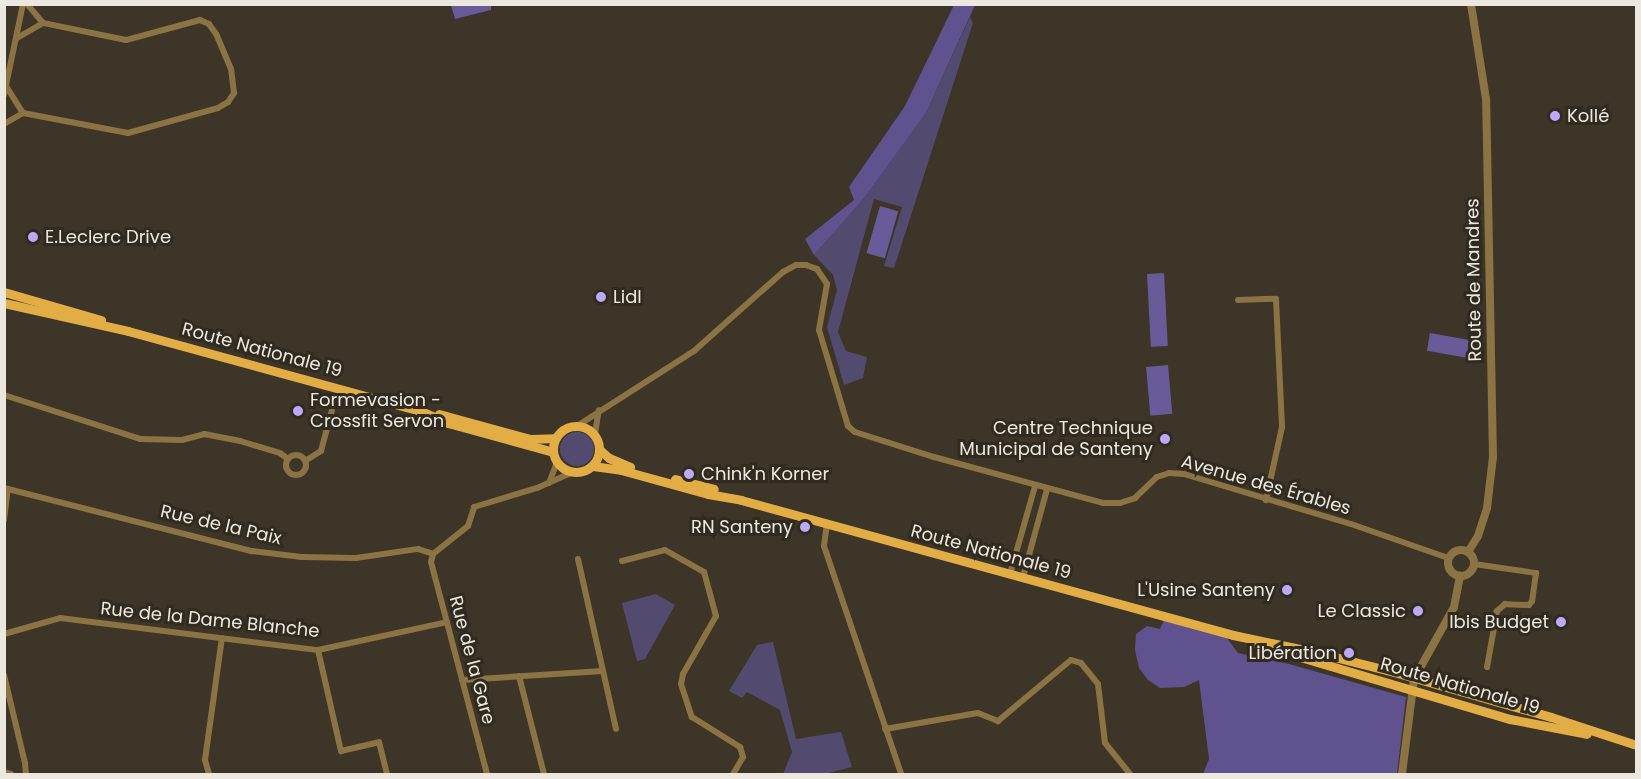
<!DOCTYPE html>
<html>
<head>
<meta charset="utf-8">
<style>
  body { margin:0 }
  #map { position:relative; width:1641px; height:779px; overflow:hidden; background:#3c3528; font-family:Poppins,sans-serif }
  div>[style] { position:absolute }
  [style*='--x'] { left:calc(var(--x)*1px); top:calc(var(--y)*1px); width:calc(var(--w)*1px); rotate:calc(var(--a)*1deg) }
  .green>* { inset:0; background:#524b6f }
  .round { border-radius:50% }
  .forest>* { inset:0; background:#60528f }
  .water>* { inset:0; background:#695b99; transform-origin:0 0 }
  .minor>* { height:6px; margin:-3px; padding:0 3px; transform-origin:3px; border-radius:3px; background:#8c7344 }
  .minor>.ring { margin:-3px; padding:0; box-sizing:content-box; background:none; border:6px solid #8c7344; border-radius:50% }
  .tertiary>* { height:8px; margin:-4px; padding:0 4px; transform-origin:4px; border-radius:4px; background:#8c7344 }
  .tertiary>.ring { margin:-4px; padding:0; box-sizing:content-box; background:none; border:8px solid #8c7344; border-radius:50% }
  .primary>* { height:9px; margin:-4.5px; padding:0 4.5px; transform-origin:4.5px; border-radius:4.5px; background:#e1ad44 }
  .primary>.ring { margin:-4.5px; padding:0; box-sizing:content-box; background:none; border:9px solid #e1ad44; border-radius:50% }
  .dots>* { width:16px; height:16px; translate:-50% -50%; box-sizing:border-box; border:3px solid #312b1f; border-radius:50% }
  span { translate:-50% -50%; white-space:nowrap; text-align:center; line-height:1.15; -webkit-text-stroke:6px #312b1f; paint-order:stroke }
  .poi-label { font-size:18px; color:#ece8e0 }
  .left { translate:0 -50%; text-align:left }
  .right { translate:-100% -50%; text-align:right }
  .street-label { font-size:18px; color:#ece8e0 }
  .frame { position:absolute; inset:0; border:6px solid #ece8e0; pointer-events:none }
</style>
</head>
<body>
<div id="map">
  <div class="green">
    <i style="clip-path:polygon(970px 17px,973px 23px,894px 268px,884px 266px,902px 207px,874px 199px,838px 332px,846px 351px,867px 357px,863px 378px,844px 385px,827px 327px,837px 290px,833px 275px,814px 255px,865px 197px,926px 113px)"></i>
    <i class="round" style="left:560px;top:432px;width:34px;height:34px"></i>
    <i style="clip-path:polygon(656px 594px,675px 605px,645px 659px,637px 661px,622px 603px)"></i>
    <i style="clip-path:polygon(773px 642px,796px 739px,841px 732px,852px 767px,824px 774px,783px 774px,792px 752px,780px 710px,747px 692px,742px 698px,729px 691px,757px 645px)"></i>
  </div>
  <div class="forest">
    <i style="clip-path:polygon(954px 5px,975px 5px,926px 113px,865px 197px,814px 255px,805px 239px,854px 200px,849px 187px,905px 106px)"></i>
    <i style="clip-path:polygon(1164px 620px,1224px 634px,1238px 653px,1289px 664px,1406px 697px,1397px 774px,1203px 774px,1209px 759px,1199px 680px,1184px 687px,1160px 688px,1148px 680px,1139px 668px,1135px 650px,1136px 634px,1147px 626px,1160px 629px)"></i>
  </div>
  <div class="water">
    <i style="clip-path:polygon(451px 5px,491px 5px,491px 10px,455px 19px)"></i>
    <i style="left:880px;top:206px;width:19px;height:49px;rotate:16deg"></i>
    <i style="left:1164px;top:273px;width:73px;height:17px;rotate:87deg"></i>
    <i style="left:1430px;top:333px;width:40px;height:18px;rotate:10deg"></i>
    <i style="left:1168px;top:365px;width:49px;height:22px;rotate:85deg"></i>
  </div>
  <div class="minor">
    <i style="--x:17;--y:38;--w:30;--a:-30"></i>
    <i style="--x:6;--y:86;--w:32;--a:58"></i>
    <i style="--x:4;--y:95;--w:93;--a:-78.2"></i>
    <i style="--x:4;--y:124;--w:22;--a:-30"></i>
    <i style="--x:23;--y:113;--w:107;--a:10.8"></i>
    <i style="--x:128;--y:133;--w:93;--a:-15.5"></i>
    <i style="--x:218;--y:108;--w:12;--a:-31"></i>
    <i style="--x:228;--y:102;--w:11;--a:-56"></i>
    <i style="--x:234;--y:93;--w:24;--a:-97"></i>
    <i style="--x:231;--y:69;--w:38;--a:-113"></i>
    <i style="--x:216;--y:34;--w:12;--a:-125"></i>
    <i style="--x:209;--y:24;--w:10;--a:-156"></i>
    <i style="--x:200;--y:20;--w:77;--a:164.9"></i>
    <i style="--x:126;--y:40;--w:85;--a:-168.4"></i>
    <i style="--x:43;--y:23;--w:25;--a:-130"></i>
    <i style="--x:1238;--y:300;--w:38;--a:-2"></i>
    <i style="--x:1276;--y:299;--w:128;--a:87.3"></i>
    <i style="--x:1282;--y:427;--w:75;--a:102.4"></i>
    <i style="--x:4;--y:395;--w:143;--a:17.9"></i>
    <i style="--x:140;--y:439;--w:42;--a:1.4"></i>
    <i style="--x:182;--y:440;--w:23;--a:-15"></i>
    <i style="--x:204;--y:434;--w:37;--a:11"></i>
    <i style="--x:240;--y:441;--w:42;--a:16.7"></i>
    <i style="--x:280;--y:453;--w:10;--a:37"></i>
    <i style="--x:577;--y:426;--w:139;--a:-32.7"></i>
    <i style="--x:694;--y:351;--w:119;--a:-41.6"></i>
    <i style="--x:783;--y:272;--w:15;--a:-28"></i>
    <i style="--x:796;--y:265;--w:10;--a:0"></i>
    <i style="--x:806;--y:265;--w:12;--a:20"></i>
    <i style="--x:817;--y:269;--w:18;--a:56"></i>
    <i style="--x:827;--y:284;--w:47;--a:99.9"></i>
    <i style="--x:819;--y:330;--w:100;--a:73.2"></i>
    <i style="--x:848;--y:426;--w:9;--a:41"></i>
    <i style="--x:855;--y:432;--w:83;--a:17.6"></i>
    <i style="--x:934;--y:457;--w:175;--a:15.2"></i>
    <i style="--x:1103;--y:503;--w:17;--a:0"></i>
    <i style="--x:1120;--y:503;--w:16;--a:-18"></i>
    <i style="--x:1135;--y:498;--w:30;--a:-44"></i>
    <i style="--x:1157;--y:477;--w:13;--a:-18"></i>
    <i style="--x:1169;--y:473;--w:15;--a:4"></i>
    <i style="--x:1184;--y:474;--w:174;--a:16.7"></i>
    <i style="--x:1351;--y:524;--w:103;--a:19.3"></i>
    <i style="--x:595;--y:434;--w:24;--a:-81"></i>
    <i class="ring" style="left:286px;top:455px;width:14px;height:14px"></i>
    <i style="--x:305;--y:461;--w:19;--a:-32"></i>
    <i style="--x:321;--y:451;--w:42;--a:-75"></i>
    <i style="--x:549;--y:483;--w:22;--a:-69"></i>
    <i style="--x:4;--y:488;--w:256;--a:14.3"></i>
    <i style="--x:252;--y:551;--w:50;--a:6.8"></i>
    <i style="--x:302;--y:557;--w:54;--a:1.1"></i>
    <i style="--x:356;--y:558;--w:63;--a:-8.3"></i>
    <i style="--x:418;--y:549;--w:16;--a:18"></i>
    <i style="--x:4;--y:520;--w:31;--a:-83"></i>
    <i style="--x:827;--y:524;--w:22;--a:98"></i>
    <i style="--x:824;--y:546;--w:241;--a:71.3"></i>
    <i style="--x:433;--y:554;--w:8;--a:104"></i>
    <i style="--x:431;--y:562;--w:219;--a:75.2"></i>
    <i style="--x:433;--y:554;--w:45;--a:-38.7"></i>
    <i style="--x:468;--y:526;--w:20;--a:-72"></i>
    <i style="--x:474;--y:507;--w:66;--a:-16.8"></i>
    <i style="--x:537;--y:488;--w:39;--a:-24"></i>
    <i style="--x:578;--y:559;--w:174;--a:77.4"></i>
    <i style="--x:622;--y:561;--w:44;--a:-14.3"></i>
    <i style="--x:665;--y:550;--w:45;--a:29.4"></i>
    <i style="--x:704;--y:572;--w:46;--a:74.7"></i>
    <i style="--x:716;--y:616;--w:67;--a:119.6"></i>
    <i style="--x:683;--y:674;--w:10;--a:101"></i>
    <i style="--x:681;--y:684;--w:35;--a:72"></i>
    <i style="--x:692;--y:717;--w:57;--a:32"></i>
    <i style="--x:740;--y:747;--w:10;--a:73"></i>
    <i style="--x:743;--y:757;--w:20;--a:120"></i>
    <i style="--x:1474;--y:564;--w:63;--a:8.3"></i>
    <i style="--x:1536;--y:573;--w:28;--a:98"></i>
    <i style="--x:1532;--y:601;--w:5;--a:127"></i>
    <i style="--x:1529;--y:605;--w:24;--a:-178"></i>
    <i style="--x:1505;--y:604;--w:11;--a:139"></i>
    <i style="--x:1497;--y:611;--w:57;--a:100.1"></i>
    <i style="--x:1010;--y:574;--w:91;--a:-74.1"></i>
    <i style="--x:1023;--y:577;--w:91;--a:-74.7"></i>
    <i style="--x:4;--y:634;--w:58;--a:-15.9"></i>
    <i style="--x:60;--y:618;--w:260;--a:7.1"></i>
    <i style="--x:318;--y:650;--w:132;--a:-12.2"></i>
    <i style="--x:318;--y:650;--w:104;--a:77.2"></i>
    <i style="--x:341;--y:751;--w:39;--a:-13"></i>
    <i style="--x:379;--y:742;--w:33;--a:76"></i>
    <i style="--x:4;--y:675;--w:90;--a:76.6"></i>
    <i style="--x:25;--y:763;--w:11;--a:85"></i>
    <i style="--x:519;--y:676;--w:101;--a:75.7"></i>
    <i style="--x:462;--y:680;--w:141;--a:-3.7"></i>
    <i style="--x:885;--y:729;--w:94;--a:-9.8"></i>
    <i style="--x:978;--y:713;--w:22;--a:22"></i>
    <i style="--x:998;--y:721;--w:95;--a:-39.9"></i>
    <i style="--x:1071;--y:660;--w:10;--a:17"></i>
    <i style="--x:1081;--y:663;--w:27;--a:51"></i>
    <i style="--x:1098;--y:684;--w:59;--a:83.2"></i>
    <i style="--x:1105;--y:743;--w:40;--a:51"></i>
    <i style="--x:4;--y:772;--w:7;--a:16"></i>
    <i style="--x:209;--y:774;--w:15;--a:-106"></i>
    <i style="--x:205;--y:760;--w:123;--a:-82.1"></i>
  </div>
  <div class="tertiary">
    <i class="ring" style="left:1448px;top:550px;width:18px;height:18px"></i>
    <i style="--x:1468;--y:552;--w:19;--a:-58"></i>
    <i style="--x:1478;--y:536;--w:29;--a:-72"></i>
    <i style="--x:1487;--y:508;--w:51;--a:-83.3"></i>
    <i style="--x:1493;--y:457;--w:358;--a:-91.1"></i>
    <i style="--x:1486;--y:99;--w:96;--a:-99"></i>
    <i style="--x:1402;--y:774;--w:96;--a:-82.8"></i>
    <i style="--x:1414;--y:679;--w:82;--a:-60.9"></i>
    <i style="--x:1454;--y:607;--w:32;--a:-79"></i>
  </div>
  <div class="primary">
    <i style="--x:4;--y:292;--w:101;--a:16.1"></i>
    <i style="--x:4;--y:303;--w:127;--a:12.7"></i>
    <i style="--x:128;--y:331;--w:304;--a:15.3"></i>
    <i style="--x:421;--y:411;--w:30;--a:24"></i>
    <i style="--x:448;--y:423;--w:109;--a:15.4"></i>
    <i style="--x:439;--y:414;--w:94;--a:15.4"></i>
    <i style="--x:530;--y:439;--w:25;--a:-2"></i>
    <i class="ring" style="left:553px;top:426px;width:37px;height:37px"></i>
    <i style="--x:600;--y:450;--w:12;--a:42"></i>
    <i style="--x:609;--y:458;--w:23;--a:23"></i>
    <i style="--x:593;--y:466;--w:28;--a:8"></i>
    <i style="--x:621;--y:470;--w:90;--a:15.4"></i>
    <i style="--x:708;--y:494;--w:34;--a:10"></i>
    <i style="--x:741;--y:500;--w:510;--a:15.34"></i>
    <i style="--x:1233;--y:635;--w:88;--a:11.8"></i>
    <i style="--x:1319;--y:653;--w:77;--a:14.2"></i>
    <i style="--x:1394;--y:672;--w:163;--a:16"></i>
    <i style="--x:1551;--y:717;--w:89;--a:18.2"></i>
    <i style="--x:675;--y:479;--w:40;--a:14.4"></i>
    <i style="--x:1253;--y:643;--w:268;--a:16.5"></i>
    <i style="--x:1510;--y:719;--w:78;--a:11"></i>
  </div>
  <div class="dots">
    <i style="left:1555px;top:116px;background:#baaaf7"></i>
    <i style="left:33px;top:237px;background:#baaaf7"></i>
    <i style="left:601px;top:297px;background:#baaaf7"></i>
    <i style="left:298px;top:411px;background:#baaaf7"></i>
    <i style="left:1165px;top:439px;background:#baaaf7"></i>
    <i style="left:689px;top:474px;background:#baaaf7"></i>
    <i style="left:805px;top:527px;background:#baaaf7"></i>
    <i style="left:1287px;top:590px;background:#baaaf7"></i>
    <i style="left:1418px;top:611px;background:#baaaf7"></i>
    <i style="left:1561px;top:622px;background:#baaaf7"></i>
    <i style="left:1349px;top:653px;background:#baaaf7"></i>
  </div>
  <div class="poi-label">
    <span class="left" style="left:1567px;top:116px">Kollé</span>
    <span class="left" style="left:45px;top:237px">E.Leclerc Drive</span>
    <span class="left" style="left:613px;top:297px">Lidl</span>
    <span class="left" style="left:310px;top:411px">Formevasion -<br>Crossfit Servon</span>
    <span class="right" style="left:1153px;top:439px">Centre Technique<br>Municipal de Santeny</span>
    <span class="left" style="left:701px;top:474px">Chink'n Korner</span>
    <span class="right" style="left:793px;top:527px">RN Santeny</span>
    <span class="right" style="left:1275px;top:590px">L'Usine Santeny</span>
    <span class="right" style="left:1406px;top:611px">Le Classic</span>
    <span class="right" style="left:1549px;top:622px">Ibis Budget</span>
    <span class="right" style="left:1337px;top:653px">Libération</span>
  </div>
  <div class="street-label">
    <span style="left:1474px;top:280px;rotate:-91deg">Route de Mandres</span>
    <span style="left:262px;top:350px;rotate:15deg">Route Nationale 19</span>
    <span style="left:1266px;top:485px;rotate:16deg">Avenue des Érables</span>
    <span style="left:221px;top:525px;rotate:13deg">Rue de la Paix</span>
    <span style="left:991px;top:552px;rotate:15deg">Route Nationale 19</span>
    <span style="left:210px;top:620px;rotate:6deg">Rue de la Dame Blanche</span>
    <span style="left:472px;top:660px;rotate:75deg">Rue de la Gare</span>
    <span style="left:1460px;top:686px;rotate:16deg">Route Nationale 19</span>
  </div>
  <div class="frame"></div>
</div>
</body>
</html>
